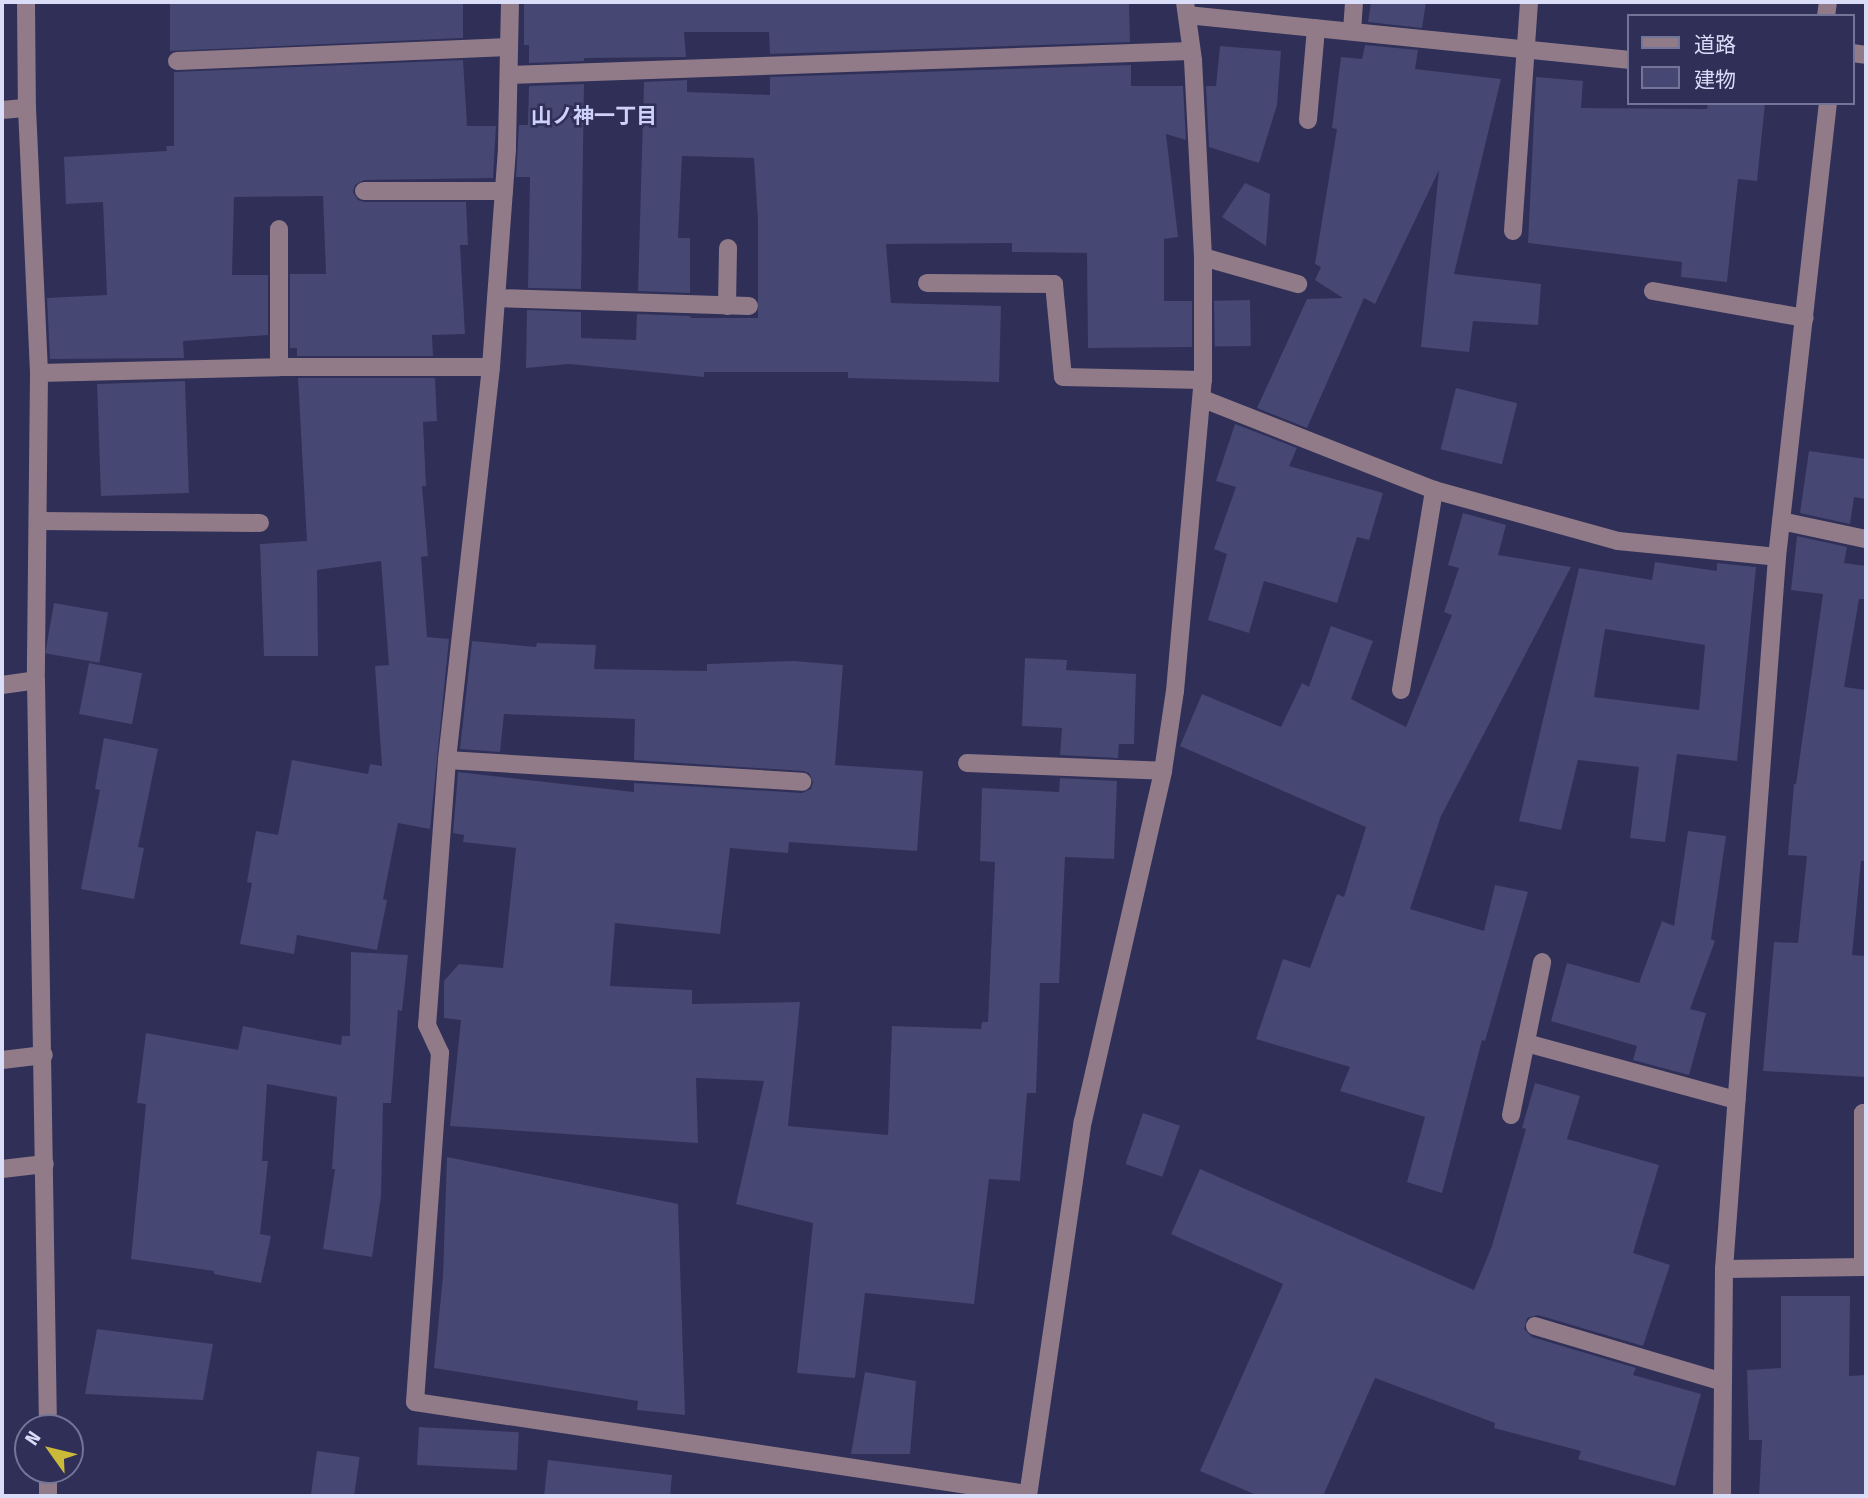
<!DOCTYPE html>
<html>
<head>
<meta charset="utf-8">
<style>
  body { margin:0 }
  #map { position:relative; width:1868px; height:1498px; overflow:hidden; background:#2f2f58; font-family:"Fira Sans Condensed","Noto Sans JP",sans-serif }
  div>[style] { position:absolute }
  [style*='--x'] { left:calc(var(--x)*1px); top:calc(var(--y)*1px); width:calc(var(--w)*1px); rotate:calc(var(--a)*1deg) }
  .building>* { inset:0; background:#464772; transform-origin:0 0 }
  .minor>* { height:18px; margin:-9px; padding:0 9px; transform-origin:9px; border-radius:9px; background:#917b88 }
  span { translate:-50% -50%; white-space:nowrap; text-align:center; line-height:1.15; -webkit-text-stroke:5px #2f2f58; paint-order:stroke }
  .neighbourhood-label { font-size:21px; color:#ced2fb; font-weight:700 }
  .frame { position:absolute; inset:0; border:4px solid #daddf7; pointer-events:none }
  .legend { position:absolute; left:1627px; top:14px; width:228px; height:91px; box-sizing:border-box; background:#2f2f58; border:2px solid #737598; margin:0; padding:9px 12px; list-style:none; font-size:21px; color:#daddf7 }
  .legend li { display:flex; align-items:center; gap:14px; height:35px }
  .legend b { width:35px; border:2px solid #737598 }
  .north { position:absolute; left:14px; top:1414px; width:70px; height:70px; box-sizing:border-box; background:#2f2f58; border:2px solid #737598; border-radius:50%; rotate:304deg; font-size:19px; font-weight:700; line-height:28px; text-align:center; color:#daddf7 }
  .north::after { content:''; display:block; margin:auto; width:24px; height:32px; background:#cbba39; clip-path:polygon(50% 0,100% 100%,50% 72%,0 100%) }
</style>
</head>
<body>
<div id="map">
  <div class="building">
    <i style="clip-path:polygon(170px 2px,463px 2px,463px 38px,170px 51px)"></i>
    <i style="clip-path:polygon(524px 2px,1129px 2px,1130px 42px,770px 54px,769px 32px,684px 32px,686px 57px,584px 58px,584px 61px,529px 63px,529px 45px,524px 45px)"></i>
    <i style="clip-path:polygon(1371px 2px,1426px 2px,1422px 28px,1368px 22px)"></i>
    <i style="clip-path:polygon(1365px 45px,1418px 50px,1415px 69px,1501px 79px,1454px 274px,1541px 284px,1538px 325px,1473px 321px,1469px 352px,1421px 347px,1439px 170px,1375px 304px,1364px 298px,1307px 428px,1257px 408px,1307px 299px,1343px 298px,1315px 280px,1321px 267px,1315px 264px,1337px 129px,1332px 128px,1341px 57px,1362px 59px)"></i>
    <i style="clip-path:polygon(1220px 46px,1281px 51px,1277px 105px,1259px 163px,1209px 147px,1206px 86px,1216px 86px)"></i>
    <i style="clip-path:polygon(463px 60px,467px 126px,496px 126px,493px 178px,364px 180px,355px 185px,353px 192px,358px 200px,364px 202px,466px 202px,468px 245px,460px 245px,465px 334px,432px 335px,433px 356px,297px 356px,297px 348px,290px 348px,290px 274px,326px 274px,323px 196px,234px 197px,232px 275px,268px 275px,268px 335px,183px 341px,184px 358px,50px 359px,47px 298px,107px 295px,103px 202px,66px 204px,64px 157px,167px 151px,166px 146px,174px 146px,174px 72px)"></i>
    <i style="clip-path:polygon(1131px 65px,1131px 86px,1183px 86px,1186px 140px,1166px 134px,1178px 237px,1164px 239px,1164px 301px,1192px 301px,1192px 347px,1088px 348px,1087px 253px,1012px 252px,1012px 243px,886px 244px,891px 303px,1001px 306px,999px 382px,848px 378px,848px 372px,704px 372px,704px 377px,569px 364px,526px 368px,527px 310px,581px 312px,581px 338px,636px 340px,637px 314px,690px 316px,691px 318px,758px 318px,758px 221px,754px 158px,682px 156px,678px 238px,690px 238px,690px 293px,638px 291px,644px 82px,687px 80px,687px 92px,770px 95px,770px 77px)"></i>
    <i style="clip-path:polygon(1536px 77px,1583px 81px,1581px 108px,1707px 109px,1708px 103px,1765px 103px,1757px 181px,1738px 179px,1727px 282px,1681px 277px,1682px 262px,1528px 243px)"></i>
    <i style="clip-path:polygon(584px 84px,581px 289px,528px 288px,530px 177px,516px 177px,519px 125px,528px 125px,529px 86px)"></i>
    <i style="clip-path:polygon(1245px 183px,1270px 194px,1266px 246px,1222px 217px)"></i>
    <i style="left:1250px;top:300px;width:46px;height:36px;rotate:89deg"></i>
    <i style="clip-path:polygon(298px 378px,435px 378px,437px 421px,423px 422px,426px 486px,422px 486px,428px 556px,421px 557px,427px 637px,449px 639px,430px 829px,398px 823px,383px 899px,387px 900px,377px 950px,297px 935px,294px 954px,240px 944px,252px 883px,247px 882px,256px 831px,278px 835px,292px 760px,368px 774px,370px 764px,382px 766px,375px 666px,389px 665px,381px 561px,317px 570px,318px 656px,264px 656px,260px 544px,307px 541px)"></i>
    <i style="left:185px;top:381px;width:112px;height:88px;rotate:88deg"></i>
    <i style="left:1456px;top:388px;width:63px;height:63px;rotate:14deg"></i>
    <i style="clip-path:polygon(1235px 424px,1297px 448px,1289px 466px,1383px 493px,1369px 540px,1357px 537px,1337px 603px,1264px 581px,1249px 633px,1208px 620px,1227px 554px,1214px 549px,1236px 487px,1216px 481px)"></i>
    <i style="clip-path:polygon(1809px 451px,1866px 459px,1866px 499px,1854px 497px,1850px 524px,1800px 513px)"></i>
    <i style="clip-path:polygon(1463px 513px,1506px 525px,1498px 555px,1571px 567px,1441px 816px,1410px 909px,1484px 931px,1495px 885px,1528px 892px,1485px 1041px,1482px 1040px,1442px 1193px,1407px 1182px,1425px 1117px,1340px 1091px,1350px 1067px,1256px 1039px,1283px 959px,1310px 968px,1337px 894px,1344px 897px,1366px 827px,1180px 746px,1202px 694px,1281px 727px,1302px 683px,1309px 687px,1331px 626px,1373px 641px,1351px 699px,1406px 727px,1452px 615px,1444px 612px,1459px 568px,1448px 565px)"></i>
    <i style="clip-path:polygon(1797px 536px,1847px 547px,1844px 563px,1866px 566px,1866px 599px,1859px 599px,1844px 687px,1866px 690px,1866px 844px,1865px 861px,1861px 861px,1852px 955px,1866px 956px,1866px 1077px,1763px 1071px,1774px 942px,1798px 943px,1807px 856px,1788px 855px,1794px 784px,1796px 784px,1823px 594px,1791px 590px)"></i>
    <i style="clip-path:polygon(evenodd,1655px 562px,1717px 571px,1717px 563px,1756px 567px,1737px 761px,1677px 754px,1665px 842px,1630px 838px,1639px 767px,1578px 760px,1561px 830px,1519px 821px,1579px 568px,1652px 580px,1655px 562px,1605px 629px,1705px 645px,1699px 710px,1594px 697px,1605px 629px)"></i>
    <i style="left:54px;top:603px;width:55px;height:51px;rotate:10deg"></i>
    <i style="clip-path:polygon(472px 641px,536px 647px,537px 643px,596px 645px,594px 669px,707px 671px,707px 664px,794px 661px,843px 665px,835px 765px,923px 771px,917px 851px,789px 842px,788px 853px,730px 848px,720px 934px,615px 923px,610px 986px,692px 990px,692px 1004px,800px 1002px,788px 1126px,888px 1135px,892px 1026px,981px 1029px,982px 1022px,988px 1022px,995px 862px,980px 861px,982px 788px,1059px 792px,1060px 778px,1117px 781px,1114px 859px,1065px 857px,1059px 983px,1040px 983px,1036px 1093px,1027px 1093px,1020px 1181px,989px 1179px,974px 1304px,865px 1293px,855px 1378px,797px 1373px,813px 1223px,736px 1204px,764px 1081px,696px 1078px,698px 1143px,450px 1126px,461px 1020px,444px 1018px,444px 981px,459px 964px,503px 968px,516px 848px,463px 842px,464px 835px,453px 833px,458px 772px,634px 792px,634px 783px,802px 793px,811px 789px,813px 782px,809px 773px,803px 771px,634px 760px,635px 719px,504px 714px,500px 752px,460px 749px)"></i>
    <i style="clip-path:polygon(1025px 658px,1067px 660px,1066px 670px,1136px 674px,1134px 744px,1119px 744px,1118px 758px,1060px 755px,1062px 728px,1022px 726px)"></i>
    <i style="left:89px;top:663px;width:54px;height:52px;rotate:11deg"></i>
    <i style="clip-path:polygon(104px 738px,158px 749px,138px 847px,144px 848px,134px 899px,81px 889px,100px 790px,95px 789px)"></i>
    <i style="clip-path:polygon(1688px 831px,1726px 836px,1711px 939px,1715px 941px,1690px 1009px,1706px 1013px,1689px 1075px,1633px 1060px,1637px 1046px,1551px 1021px,1567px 963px,1639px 983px,1662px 921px,1674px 926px)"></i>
    <i style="clip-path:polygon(351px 952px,408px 955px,402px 1011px,398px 1010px,391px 1103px,383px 1103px,381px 1196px,372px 1257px,323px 1249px,335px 1169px,332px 1169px,337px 1097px,267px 1084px,262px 1161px,268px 1161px,260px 1234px,271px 1236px,261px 1283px,214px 1274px,214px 1271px,131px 1259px,146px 1104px,137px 1103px,146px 1033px,238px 1050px,243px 1026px,341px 1045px,342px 1036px,350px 1036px)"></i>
    <i style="clip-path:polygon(1535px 1083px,1580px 1096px,1567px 1139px,1659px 1165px,1633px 1253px,1670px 1265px,1643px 1346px,1538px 1315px,1527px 1318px,1524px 1329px,1532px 1337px,1636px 1368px,1633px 1375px,1701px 1394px,1675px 1486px,1578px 1459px,1581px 1451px,1494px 1428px,1495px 1423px,1375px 1378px,1323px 1496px,1259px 1496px,1200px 1471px,1283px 1284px,1171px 1234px,1200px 1169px,1474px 1290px,1492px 1246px,1526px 1129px,1522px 1128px)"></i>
    <i style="left:1143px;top:1113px;width:39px;height:54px;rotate:19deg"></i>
    <i style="clip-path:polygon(447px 1157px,678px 1204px,685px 1415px,637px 1410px,638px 1401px,434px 1368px,443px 1276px)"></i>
    <i style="clip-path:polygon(1781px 1296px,1850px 1296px,1849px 1376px,1866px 1375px,1866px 1496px,1759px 1496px,1762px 1440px,1749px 1440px,1747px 1370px,1781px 1368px)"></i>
    <i style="clip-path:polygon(97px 1329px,213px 1344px,203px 1400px,85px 1394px)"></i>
    <i style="clip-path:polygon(865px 1372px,916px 1381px,910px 1454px,851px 1454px)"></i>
    <i style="left:419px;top:1427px;width:100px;height:38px;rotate:3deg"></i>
    <i style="left:317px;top:1451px;width:43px;height:45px;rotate:8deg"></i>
    <i style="clip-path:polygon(548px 1460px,672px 1475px,670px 1496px,544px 1496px)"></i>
  </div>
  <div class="minor">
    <i style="--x:26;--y:2;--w:106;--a:89.5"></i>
    <i style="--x:27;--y:108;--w:265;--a:87.4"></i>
    <i style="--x:39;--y:373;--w:307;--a:90.6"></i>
    <i style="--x:36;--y:680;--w:748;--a:89.08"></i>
    <i style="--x:510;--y:2;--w:147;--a:91.2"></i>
    <i style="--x:507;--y:149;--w:219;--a:94.2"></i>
    <i style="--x:491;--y:367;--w:395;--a:96.4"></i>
    <i style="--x:447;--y:760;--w:266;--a:94.3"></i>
    <i style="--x:427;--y:1025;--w:31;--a:65"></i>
    <i style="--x:440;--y:1053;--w:350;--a:94.1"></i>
    <i style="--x:415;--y:1402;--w:619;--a:8.55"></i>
    <i style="--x:1187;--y:15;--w:443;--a:5.8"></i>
    <i style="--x:1826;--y:16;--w:14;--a:-82"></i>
    <i style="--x:1352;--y:31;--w:29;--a:-86"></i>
    <i style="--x:1852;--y:53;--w:14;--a:8"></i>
    <i style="--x:177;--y:61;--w:332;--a:-2.4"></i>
    <i style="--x:509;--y:75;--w:682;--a:-2.02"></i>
    <i style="--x:2;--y:110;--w:25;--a:-5"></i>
    <i style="--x:1308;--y:120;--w:92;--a:-85"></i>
    <i style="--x:364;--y:191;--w:140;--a:0"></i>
    <i style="--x:1513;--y:231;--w:230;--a:-86"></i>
    <i style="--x:1203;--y:257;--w:99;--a:15.9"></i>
    <i style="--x:927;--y:283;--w:127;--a:0.5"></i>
    <i style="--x:1054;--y:284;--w:93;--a:84.5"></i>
    <i style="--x:1063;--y:377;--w:140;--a:1.2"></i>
    <i style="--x:1653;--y:291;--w:154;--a:10.1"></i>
    <i style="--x:496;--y:298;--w:253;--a:1.8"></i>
    <i style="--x:727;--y:306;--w:58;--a:-89"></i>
    <i style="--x:279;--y:367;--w:138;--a:-90"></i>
    <i style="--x:39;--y:373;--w:240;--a:-1.4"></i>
    <i style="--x:279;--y:367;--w:212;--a:0"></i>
    <i style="--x:1203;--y:399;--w:248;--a:21.5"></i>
    <i style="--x:1434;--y:490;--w:191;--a:15.5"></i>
    <i style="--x:1618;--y:541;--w:160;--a:5.7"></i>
    <i style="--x:40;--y:521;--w:220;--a:0.5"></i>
    <i style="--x:1781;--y:521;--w:87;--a:12"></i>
    <i style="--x:2;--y:685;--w:34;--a:-8"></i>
    <i style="--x:1401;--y:690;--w:203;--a:-80.6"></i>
    <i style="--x:447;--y:760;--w:356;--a:3.5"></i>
    <i style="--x:967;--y:763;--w:196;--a:2.3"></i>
    <i style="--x:1526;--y:1043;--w:218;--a:15.2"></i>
    <i style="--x:2;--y:1060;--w:42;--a:-6.8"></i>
    <i style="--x:1511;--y:1115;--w:156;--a:-78.5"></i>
    <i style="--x:2;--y:1169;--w:43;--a:-6.6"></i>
    <i style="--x:1724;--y:1269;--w:139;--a:-0.8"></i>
    <i style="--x:1863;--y:1267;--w:154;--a:-90"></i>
    <i style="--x:1863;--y:1113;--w:3;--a:0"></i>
    <i style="--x:1535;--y:1326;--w:196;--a:16.6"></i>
    <i style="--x:48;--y:1470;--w:26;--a:90"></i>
    <i style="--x:1028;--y:1496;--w:379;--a:-81.7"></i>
    <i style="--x:1083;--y:1121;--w:359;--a:-77.1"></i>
    <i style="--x:1163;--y:771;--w:81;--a:-81.5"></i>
    <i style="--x:1175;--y:691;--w:312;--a:-84.9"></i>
    <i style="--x:1203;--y:380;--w:123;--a:-90"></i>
    <i style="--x:1203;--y:257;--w:197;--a:-92.9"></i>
    <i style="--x:1193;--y:60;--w:59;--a:-97.9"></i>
    <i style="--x:1722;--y:1496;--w:227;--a:-89.5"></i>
    <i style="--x:1724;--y:1269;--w:714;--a:-85.74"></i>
    <i style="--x:1777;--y:557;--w:457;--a:-83.6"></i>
  </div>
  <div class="neighbourhood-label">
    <span style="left:594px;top:116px">山ノ神一丁目</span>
  </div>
  <div class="frame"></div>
  <ul class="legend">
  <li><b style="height:9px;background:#917b88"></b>道路</li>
  <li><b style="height:19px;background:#464772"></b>建物</li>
  </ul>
  <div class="north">N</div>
</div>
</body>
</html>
